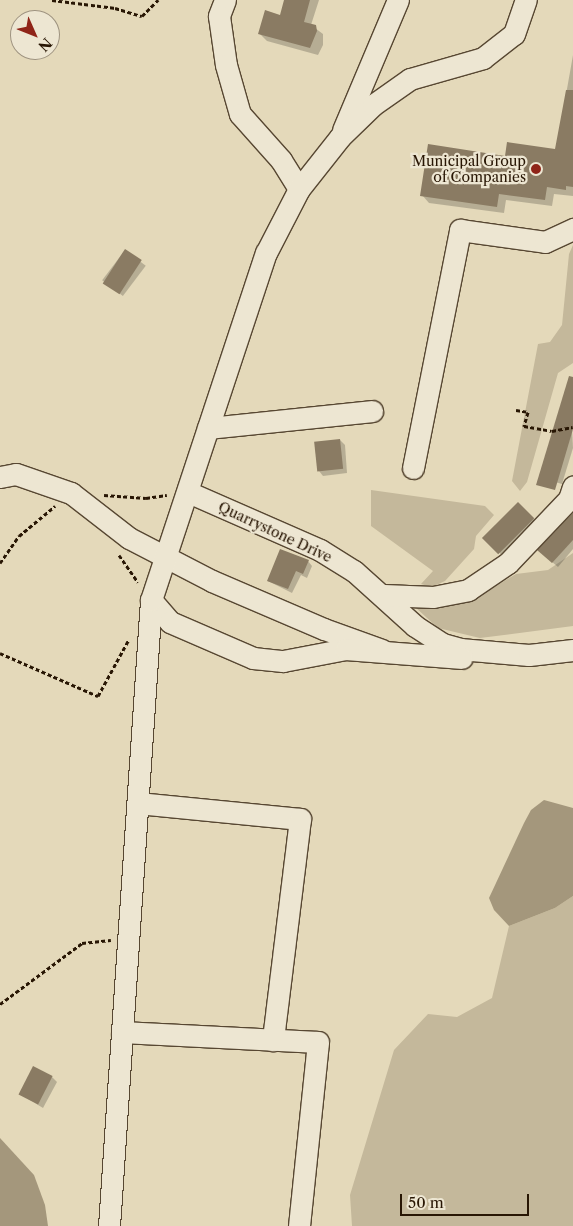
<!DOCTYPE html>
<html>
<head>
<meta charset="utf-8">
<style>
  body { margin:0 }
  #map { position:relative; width:573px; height:1226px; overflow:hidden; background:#e4d9ba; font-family:"Libre Caslon Text",serif }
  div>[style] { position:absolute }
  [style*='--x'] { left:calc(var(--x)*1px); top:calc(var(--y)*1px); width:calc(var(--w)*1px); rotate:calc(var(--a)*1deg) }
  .green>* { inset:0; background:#c4b89b }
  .water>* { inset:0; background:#a4977c }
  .shadow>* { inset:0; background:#0003; transform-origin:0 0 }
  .building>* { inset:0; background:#8a7b63; transform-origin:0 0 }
  .path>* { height:3px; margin-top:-1.5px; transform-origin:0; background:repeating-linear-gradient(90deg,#281604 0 4px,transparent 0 6.5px) }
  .roads { filter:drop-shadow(1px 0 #574732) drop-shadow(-1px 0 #574732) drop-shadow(0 1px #574732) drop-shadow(0 -1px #574732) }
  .minor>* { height:21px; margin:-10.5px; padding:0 10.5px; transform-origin:10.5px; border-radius:10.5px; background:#ede6d2 }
  .dots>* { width:14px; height:14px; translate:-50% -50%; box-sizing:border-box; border:2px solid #ede6d2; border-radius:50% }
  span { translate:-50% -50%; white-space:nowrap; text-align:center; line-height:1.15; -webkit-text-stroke:4.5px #ede6d2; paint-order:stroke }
  .poi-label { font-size:14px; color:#281604 }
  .right { translate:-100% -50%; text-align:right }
  .street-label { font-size:14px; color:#281604 }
  .north { position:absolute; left:10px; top:10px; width:50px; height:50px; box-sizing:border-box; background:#ede6d2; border:1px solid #9e9380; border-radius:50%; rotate:134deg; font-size:14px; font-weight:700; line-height:20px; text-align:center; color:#281604 }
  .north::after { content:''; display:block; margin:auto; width:18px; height:22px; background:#8f2418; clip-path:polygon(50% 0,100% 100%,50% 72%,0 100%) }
  .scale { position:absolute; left:400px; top:1194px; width:129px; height:22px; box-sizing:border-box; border:2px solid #281604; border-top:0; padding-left:6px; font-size:15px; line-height:18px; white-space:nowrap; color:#281604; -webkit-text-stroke:4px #ede6d2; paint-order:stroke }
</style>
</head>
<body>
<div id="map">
  <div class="green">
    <i style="clip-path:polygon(573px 245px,573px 363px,558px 373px,527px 482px,520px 491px,512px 481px,538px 344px,550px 342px,562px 325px,569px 254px)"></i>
    <i style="clip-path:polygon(371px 490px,485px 506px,494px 515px,476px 536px,474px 549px,445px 581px,432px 587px,421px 584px,433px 571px,371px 526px)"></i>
    <i style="clip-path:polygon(573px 553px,573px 626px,480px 638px,438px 628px,415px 607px,461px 600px,486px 592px,516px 574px,548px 570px)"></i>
    <i style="clip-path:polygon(573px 896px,573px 1226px,352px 1226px,350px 1195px,394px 1050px,428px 1014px,457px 1017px,492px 998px,509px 926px,555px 908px)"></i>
  </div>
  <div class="water">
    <i style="clip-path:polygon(544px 800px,573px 808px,573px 896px,555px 908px,509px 926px,494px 910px,489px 898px,524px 823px,531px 810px)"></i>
    <i style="clip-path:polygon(0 1138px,34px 1175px,45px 1205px,48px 1226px,0 1226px)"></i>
  </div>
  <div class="shadow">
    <i style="clip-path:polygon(286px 0,319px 0,311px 25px,323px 34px,323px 45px,318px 55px,267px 41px,260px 34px,281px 16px)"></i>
    <i style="clip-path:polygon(573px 55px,573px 196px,554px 194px,552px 206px,506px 200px,504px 213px,429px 203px,422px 195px,506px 157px,556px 151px)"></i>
    <i style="left:125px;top:250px;width:26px;height:38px;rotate:37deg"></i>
    <i style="clip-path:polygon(572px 429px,573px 448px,562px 484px,545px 479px)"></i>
    <i style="clip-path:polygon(340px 440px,345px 445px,347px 473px,323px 476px,319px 471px)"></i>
    <i style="left:518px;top:504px;width:28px;height:48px;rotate:44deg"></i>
    <i style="clip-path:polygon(573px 515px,573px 549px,558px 567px,544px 555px)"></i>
    <i style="clip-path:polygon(308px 561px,312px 566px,307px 578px,301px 575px,292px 593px,268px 581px)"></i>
    <i style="clip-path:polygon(52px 1077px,57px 1082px,43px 1108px,20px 1094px)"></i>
  </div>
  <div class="building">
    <i style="clip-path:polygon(284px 0,310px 0,304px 22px,316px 25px,317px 31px,310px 48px,258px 34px,265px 10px,280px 15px)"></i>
    <i style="clip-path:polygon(566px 90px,573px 90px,573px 187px,566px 186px,566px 190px,547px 187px,545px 200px,499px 194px,497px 207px,420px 196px,428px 144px,505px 156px,507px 142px,555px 149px)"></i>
    <i style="left:125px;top:249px;width:20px;height:41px;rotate:33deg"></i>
    <i style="clip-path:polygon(569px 376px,573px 377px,573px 429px,555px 490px,536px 485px)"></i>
    <i style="left:340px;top:439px;width:30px;height:26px;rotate:84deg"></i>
    <i style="left:518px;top:502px;width:23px;height:51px;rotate:45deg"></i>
    <i style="clip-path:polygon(573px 513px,573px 540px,552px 563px,537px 550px)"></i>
    <i style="clip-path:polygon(280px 549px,309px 560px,303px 574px,296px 571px,288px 589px,267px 581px)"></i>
    <i style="left:33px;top:1066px;width:22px;height:32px;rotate:27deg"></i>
  </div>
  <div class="path">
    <i style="--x:52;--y:0;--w:64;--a:7.2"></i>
    <i style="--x:115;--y:8;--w:28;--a:17"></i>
    <i style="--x:142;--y:16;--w:23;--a:-45"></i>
    <i style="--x:516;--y:410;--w:12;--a:9"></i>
    <i style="--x:528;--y:412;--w:15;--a:106"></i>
    <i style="--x:524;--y:426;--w:28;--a:10"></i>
    <i style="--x:552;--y:431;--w:21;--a:-11"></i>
    <i style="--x:104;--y:495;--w:42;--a:4.1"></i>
    <i style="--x:146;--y:498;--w:21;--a:-8"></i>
    <i style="--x:119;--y:555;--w:33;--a:55"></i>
    <i style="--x:0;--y:563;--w:33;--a:-55"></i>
    <i style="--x:19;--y:536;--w:47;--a:-39.8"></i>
    <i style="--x:0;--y:653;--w:107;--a:23.7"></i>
    <i style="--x:98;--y:696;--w:63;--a:-61.4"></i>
    <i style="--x:0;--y:1004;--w:102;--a:-36.6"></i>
    <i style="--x:82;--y:943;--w:29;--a:-6"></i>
  </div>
  <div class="roads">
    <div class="minor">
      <i style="--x:225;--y:0;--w:17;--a:111"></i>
      <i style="--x:219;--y:16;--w:49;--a:81.9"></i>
      <i style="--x:226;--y:65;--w:51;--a:74.1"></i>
      <i style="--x:240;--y:114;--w:62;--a:48.3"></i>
      <i style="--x:281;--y:160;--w:34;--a:58"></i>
      <i style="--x:343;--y:130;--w:141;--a:-67.1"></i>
      <i style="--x:208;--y:428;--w:165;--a:-5.9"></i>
      <i style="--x:413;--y:468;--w:243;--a:-78.8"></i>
      <i style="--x:460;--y:230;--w:86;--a:8"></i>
      <i style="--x:545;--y:242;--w:31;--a:-25"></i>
      <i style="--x:0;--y:477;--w:16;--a:-11"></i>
      <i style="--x:16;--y:474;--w:58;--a:19.1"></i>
      <i style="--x:71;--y:493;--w:73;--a:37.8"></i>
      <i style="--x:129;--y:538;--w:93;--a:27.4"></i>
      <i style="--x:212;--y:581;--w:122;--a:23.2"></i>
      <i style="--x:324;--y:629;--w:62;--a:19.9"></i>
      <i style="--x:188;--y:492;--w:144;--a:23.7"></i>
      <i style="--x:320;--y:550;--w:40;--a:32"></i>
      <i style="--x:354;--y:571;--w:82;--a:42"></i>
      <i style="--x:415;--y:626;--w:33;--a:33"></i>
      <i style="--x:443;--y:644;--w:18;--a:16"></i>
      <i style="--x:460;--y:649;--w:69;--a:5"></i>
      <i style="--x:529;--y:655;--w:44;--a:-6.5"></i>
      <i style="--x:384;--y:595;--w:49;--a:2.3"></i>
      <i style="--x:433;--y:597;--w:36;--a:-11"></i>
      <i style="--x:468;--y:590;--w:48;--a:-34"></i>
      <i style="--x:508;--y:563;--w:88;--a:-46.4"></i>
      <i style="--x:569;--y:499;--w:13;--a:-72"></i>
      <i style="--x:151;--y:600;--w:29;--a:49"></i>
      <i style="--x:170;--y:622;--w:90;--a:23.4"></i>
      <i style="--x:253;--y:658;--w:30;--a:6"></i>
      <i style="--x:283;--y:661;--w:64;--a:-10.8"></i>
      <i style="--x:346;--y:649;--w:116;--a:4.4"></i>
      <i style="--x:138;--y:803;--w:163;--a:5.6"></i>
      <i style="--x:300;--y:819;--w:223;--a:97"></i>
      <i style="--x:122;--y:1032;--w:196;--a:2.9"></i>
      <i style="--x:318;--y:1042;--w:185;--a:95.9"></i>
      <i style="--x:109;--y:1226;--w:627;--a:-86.16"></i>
      <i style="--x:151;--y:600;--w:366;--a:-71.7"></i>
      <i style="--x:266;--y:253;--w:72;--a:-62.7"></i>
      <i style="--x:299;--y:189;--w:66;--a:-51.7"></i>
      <i style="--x:340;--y:137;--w:46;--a:-44.1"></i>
      <i style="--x:373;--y:105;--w:45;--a:-35.1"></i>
      <i style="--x:410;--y:79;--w:76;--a:-16"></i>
      <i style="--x:483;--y:58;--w:39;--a:-38"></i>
      <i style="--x:514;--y:34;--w:36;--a:-71"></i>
    </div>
  </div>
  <div class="dots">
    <i style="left:536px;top:169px;background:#8f2418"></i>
  </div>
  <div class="poi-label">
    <span class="right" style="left:526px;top:169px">Municipal Group<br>of Companies</span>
  </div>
  <div class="street-label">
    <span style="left:275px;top:532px;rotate:25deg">Quarrystone Drive</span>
  </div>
  <div class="north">N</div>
  <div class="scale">50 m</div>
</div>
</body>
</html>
